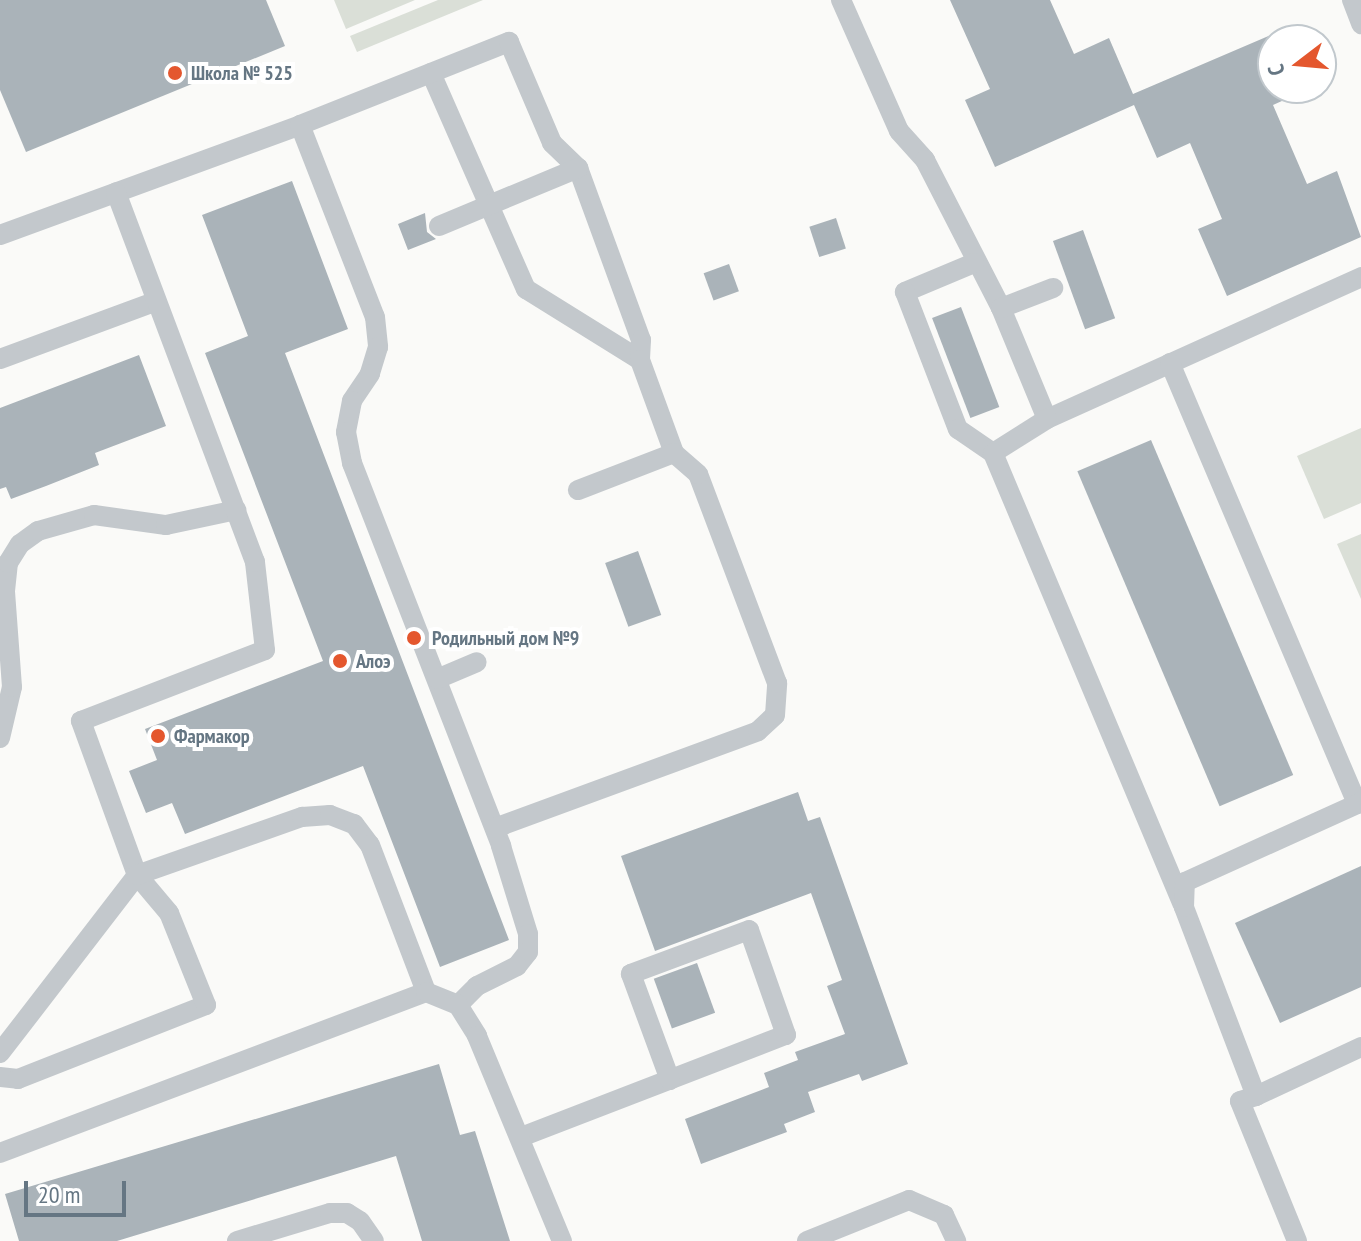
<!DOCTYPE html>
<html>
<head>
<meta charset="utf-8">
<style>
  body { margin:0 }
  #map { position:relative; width:1361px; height:1241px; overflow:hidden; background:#fafaf8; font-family:"PT Sans Narrow",sans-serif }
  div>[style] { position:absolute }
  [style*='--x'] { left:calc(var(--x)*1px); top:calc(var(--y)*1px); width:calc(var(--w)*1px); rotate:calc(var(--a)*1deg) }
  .green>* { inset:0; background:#dadfd7 }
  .building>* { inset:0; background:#aab3b9; transform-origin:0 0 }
  .service>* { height:20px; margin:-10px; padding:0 10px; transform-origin:10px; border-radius:10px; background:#c3c8cc }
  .dots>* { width:22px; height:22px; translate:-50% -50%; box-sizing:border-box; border:4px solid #fff; border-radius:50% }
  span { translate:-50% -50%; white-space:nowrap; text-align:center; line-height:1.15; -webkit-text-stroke:8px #fff; paint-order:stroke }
  .poi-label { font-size:20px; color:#657683; font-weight:700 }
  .left { translate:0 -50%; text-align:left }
  .north { position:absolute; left:1257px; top:24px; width:80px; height:80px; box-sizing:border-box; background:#fff; border:2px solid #c1c8cd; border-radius:50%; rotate:254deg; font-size:22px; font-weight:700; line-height:32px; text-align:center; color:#657683 }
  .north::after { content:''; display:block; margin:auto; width:28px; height:36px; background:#e4572e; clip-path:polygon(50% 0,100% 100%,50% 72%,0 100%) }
  .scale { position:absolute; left:24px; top:1181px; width:102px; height:36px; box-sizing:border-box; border:4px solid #657683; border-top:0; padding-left:10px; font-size:24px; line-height:28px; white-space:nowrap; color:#657683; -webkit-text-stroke:6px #fff; paint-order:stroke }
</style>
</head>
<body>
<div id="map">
  <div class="green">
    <i style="clip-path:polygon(334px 0,415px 0,346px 29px)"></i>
    <i style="clip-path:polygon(438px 0,483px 0,357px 52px,350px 36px)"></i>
    <i style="clip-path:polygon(1361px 428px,1361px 503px,1324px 519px,1297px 456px)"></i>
    <i style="clip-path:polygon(1361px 534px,1361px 599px,1337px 544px)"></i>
  </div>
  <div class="building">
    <i style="clip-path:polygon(0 0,266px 0,285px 46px,26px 152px,0 90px)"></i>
    <i style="clip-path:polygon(950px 0,1050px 0,1074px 54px,1109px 38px,1133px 94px,1278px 32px,1281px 40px,1273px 40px,1273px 88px,1304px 91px,1273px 105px,1307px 184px,1337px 171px,1361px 237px,1227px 296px,1198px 229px,1222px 219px,1190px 143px,1157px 158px,1134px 105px,995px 167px,965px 100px,990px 89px)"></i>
    <i style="clip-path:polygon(292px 181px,348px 329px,285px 353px,509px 940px,440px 967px,363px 766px,185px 834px,172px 803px,146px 813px,129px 771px,157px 760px,145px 729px,323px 661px,205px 353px,248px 336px,202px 215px)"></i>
    <i style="clip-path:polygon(425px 213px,427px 232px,436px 239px,408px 250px,398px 224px)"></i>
    <i style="left:836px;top:218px;width:32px;height:28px;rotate:72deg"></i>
    <i style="left:1083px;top:230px;width:94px;height:32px;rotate:70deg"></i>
    <i style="left:729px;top:264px;width:29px;height:27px;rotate:70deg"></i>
    <i style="left:961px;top:307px;width:107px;height:31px;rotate:69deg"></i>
    <i style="clip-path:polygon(139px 355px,166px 426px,95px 453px,99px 465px,46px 486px,11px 499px,6px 487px,0 489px,0 408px)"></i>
    <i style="left:1151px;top:440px;width:364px;height:80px;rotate:67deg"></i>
    <i style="left:638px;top:551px;width:68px;height:35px;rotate:70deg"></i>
    <i style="clip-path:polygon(798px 792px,808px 821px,820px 817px,908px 1064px,862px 1081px,859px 1074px,808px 1092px,815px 1112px,784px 1124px,787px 1132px,701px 1164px,685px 1119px,769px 1087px,764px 1073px,798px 1060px,795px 1052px,845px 1034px,827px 986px,842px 980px,811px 893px,655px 951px,621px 856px)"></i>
    <i style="clip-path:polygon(1361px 866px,1361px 987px,1280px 1023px,1235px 923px)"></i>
    <i style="left:697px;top:963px;width:53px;height:46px;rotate:70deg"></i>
    <i style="clip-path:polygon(439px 1064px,460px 1135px,475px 1131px,510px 1241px,422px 1241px,396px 1156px,117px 1241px,19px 1241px,5px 1194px)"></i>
  </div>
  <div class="service">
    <i style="--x:841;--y:0;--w:143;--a:66.1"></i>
    <i style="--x:899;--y:131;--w:39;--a:48"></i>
    <i style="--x:925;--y:160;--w:166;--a:62.8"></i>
    <i style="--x:1001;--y:308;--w:120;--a:67.5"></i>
    <i style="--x:1047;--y:419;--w:345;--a:-24.3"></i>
    <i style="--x:1352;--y:0;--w:26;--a:69"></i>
    <i style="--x:431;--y:73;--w:236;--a:66.3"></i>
    <i style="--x:526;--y:289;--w:134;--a:31.9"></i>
    <i style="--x:300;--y:125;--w:225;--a:-21.7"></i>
    <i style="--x:509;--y:42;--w:110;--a:66.9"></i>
    <i style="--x:552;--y:143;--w:36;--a:44"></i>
    <i style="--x:578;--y:168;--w:183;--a:69.9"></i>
    <i style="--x:641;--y:340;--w:20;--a:93"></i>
    <i style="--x:640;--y:360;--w:99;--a:69.9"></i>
    <i style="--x:674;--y:453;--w:103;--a:158.9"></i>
    <i style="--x:439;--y:226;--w:151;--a:-22.6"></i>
    <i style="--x:0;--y:235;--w:320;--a:-20.1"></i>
    <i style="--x:300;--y:125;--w:206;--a:68.7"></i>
    <i style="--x:375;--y:317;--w:30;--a:84"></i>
    <i style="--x:378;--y:347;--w:28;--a:107"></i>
    <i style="--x:370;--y:374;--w:32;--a:124"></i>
    <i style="--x:352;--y:401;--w:32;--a:101"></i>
    <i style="--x:346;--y:432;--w:32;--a:79"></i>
    <i style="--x:352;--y:463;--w:411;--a:68.7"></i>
    <i style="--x:501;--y:846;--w:92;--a:72.9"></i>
    <i style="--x:528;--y:934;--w:18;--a:90"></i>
    <i style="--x:528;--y:952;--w:18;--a:128"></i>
    <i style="--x:517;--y:966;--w:45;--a:153.4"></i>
    <i style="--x:477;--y:986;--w:27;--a:135"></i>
    <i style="--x:974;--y:263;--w:75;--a:157.2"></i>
    <i style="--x:905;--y:292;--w:147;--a:68.9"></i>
    <i style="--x:958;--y:429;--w:42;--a:34.4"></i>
    <i style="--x:1001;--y:308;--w:56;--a:-21"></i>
    <i style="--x:0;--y:359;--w:164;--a:-20.3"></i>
    <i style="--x:1170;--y:363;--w:479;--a:67"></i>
    <i style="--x:1047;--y:419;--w:64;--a:147.8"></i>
    <i style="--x:993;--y:453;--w:489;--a:67.2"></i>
    <i style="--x:437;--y:679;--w:43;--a:-23"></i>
    <i style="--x:0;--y:738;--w:52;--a:-76.8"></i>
    <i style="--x:12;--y:687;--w:96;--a:-94.2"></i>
    <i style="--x:5;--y:591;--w:28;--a:-84"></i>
    <i style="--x:8;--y:563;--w:22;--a:-58"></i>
    <i style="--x:20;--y:544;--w:22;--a:-36"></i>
    <i style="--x:38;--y:531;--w:58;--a:-15.9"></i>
    <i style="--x:94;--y:515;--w:73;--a:7.9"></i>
    <i style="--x:166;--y:525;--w:72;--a:-12.1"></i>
    <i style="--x:495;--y:828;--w:280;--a:-20.2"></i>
    <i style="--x:758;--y:731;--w:23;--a:-43"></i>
    <i style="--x:775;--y:715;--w:32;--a:-86"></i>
    <i style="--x:777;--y:683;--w:223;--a:-110.7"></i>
    <i style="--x:698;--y:474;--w:32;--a:-139"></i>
    <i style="--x:0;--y:1053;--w:225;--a:-52.4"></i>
    <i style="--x:137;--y:875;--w:164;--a:-110"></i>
    <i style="--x:81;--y:721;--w:197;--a:-21.1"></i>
    <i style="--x:265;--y:650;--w:89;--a:-96.5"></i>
    <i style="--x:255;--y:562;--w:395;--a:-110.6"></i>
    <i style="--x:0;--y:1077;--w:18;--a:6"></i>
    <i style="--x:18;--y:1079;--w:202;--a:-21.5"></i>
    <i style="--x:206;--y:1005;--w:99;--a:-111.9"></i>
    <i style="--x:169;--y:913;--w:50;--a:-130.1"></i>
    <i style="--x:137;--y:875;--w:175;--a:-19.4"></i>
    <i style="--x:302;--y:817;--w:28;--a:-4"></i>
    <i style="--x:330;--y:815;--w:26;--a:21"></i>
    <i style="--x:354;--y:824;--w:26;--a:53"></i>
    <i style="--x:370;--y:845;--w:157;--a:69.1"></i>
    <i style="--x:1256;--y:1096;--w:116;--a:-25"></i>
    <i style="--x:521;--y:1137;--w:284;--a:-21.1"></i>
    <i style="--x:786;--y:1035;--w:111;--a:-109.4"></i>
    <i style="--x:749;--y:930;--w:126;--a:159.6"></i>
    <i style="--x:631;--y:974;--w:113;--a:69.8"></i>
    <i style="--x:0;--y:1153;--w:455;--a:-20.7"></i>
    <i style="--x:426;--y:992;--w:35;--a:22"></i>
    <i style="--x:458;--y:1005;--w:36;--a:58"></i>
    <i style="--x:477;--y:1036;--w:222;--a:67.5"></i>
    <i style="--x:237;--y:1241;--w:97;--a:-16.8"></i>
    <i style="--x:330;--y:1213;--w:17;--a:0"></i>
    <i style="--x:347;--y:1213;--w:15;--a:32"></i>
    <i style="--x:360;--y:1221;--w:24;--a:55"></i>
    <i style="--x:807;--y:1241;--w:110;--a:-21.9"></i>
    <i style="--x:909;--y:1200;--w:38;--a:23"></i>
    <i style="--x:944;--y:1215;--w:29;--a:65"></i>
    <i style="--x:1297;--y:1241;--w:151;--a:-112.2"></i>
    <i style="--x:1240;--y:1101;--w:17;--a:-17"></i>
    <i style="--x:1256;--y:1096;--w:202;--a:-110.9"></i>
    <i style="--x:1184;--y:907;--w:25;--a:-88"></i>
    <i style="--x:1185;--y:882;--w:193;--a:-24.4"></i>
  </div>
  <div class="dots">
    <i style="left:175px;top:73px;background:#e4572e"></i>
    <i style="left:414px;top:638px;background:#e4572e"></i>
    <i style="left:340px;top:661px;background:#e4572e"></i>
    <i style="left:158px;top:736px;background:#e4572e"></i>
  </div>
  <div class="poi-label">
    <span class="left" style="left:191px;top:73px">Школа № 525</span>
    <span class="left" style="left:432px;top:638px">Родильный дом №9</span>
    <span class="left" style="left:356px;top:661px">Алоэ</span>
    <span class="left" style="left:174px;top:736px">Фармакор</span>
  </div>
  <div class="north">С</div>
  <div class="scale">20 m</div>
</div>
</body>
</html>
